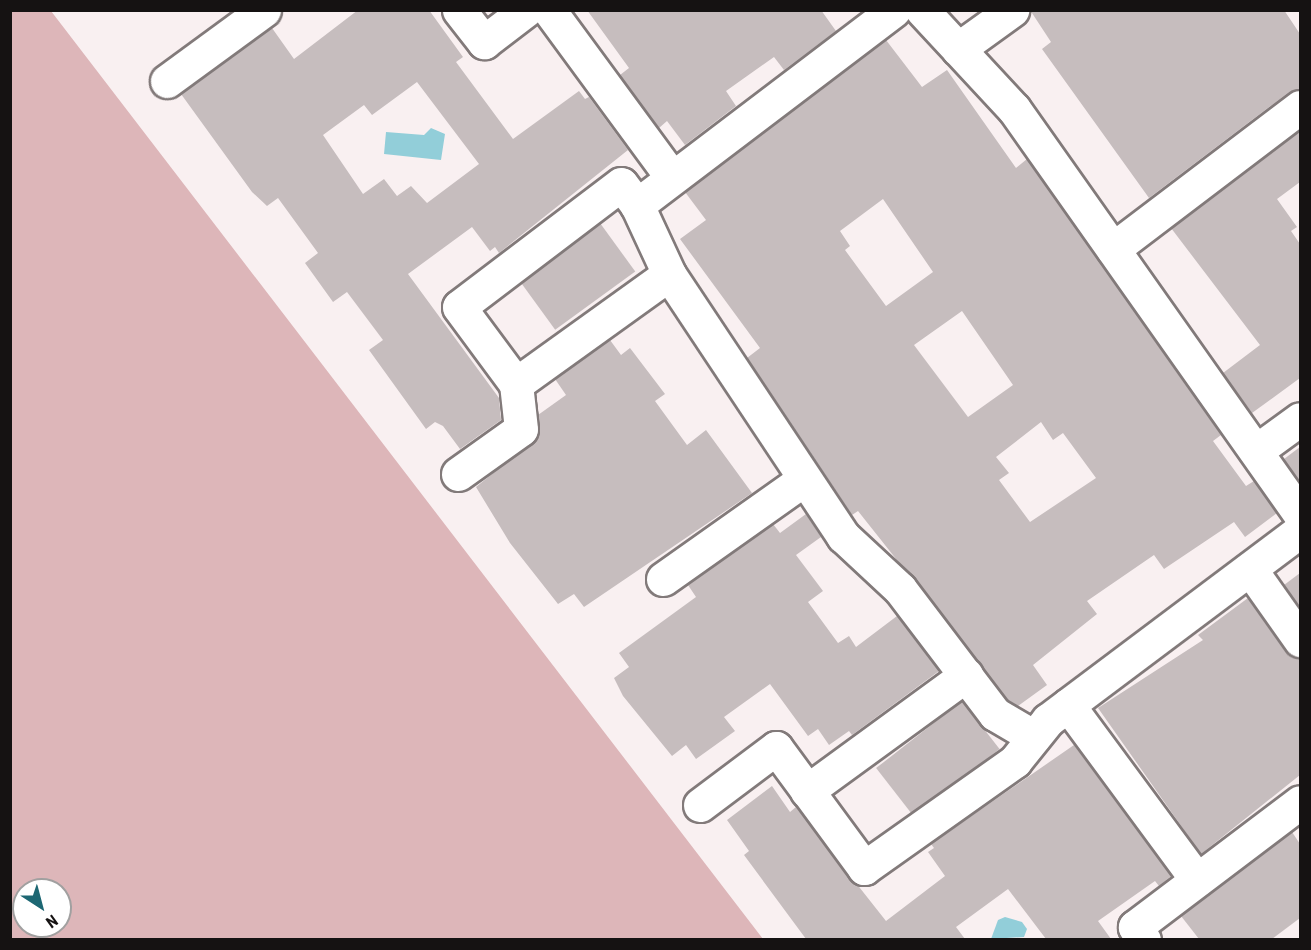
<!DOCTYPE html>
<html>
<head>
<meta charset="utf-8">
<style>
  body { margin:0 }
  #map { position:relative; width:1311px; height:950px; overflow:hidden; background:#f9f0f1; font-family:"Roboto Condensed",sans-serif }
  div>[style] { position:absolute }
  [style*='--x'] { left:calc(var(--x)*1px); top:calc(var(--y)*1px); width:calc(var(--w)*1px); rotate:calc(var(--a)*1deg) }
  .green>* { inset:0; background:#ddb6b9 }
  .water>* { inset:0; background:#92ced9 }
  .building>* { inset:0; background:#c6bdbe; transform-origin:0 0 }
  .roads { filter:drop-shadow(2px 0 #827a7a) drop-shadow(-2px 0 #827a7a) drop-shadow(0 2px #827a7a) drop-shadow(0 -2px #827a7a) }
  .minor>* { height:33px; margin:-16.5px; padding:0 16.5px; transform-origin:16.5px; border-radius:16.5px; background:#fff }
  span { translate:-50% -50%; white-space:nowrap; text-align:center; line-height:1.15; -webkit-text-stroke:4.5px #fff; paint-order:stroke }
  .frame { position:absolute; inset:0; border:12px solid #151212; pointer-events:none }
  .north { position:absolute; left:12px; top:878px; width:60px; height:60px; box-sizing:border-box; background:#fff; border:2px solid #a1a0a0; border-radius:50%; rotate:144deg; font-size:16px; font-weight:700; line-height:24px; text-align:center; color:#151212 }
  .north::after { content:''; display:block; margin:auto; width:21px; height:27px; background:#1d6773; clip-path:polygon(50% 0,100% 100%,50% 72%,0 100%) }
</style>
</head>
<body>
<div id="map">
  <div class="green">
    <i style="clip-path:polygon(evenodd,10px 11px,51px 11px,763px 939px,11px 939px,10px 11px,24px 890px,60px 890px,60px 926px,24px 926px,24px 890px)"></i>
  </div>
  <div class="water">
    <i style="clip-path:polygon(431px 128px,445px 134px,441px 160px,384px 154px,386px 132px,424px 135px)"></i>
    <i style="clip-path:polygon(1005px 917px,1022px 922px,1027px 929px,1024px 937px,991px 939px,998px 920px)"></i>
  </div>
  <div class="building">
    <i style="clip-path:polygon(evenodd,358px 10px,429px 10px,463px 57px,456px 62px,513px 139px,579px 91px,585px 99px,589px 97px,628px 150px,499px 253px,495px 247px,490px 251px,472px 227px,408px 274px,499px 398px,501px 420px,460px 449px,443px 426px,435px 422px,426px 429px,369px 350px,383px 340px,347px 292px,333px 302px,305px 263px,318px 253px,278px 198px,267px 206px,252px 192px,181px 94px,272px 28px,294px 59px,358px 10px,417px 82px,479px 164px,427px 203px,411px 186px,397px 196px,384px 179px,363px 194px,323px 135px,364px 105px,372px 115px,417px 82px)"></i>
    <i style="clip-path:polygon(587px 10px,821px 10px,836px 31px,784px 70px,774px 57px,726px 91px,736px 106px,685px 145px,667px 121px,659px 128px,620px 75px,629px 68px)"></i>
    <i style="clip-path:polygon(1030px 10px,1284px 10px,1300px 34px,1300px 89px,1289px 92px,1149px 198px,1042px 49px,1051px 42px)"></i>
    <i style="clip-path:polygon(evenodd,886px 40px,922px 87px,947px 70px,1016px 168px,1027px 159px,1221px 435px,1213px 441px,1246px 486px,1254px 481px,1277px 513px,1245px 537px,1234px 522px,1164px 569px,1154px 555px,1087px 601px,1097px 614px,1033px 665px,1047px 685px,1018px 706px,1008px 700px,858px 511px,852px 515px,747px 358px,760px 348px,680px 239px,706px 220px,685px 192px,886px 40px,883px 199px,933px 272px,886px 306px,845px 250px,850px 246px,840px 231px,883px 199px,886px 40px,962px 311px,1013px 385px,968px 417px,914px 345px,962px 311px,886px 40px,1041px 422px,1053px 440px,1063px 433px,1096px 478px,1030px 522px,999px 480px,1009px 473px,996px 457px,1041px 422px)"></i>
    <i style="clip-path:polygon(1300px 130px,1300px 182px,1277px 199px,1297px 227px,1291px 231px,1300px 244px,1300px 378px,1252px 413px,1223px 373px,1260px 345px,1171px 228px)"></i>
    <i style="left:600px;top:223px;width:60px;height:99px;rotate:54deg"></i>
    <i style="clip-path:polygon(610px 340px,621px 355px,630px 348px,665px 394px,655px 401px,687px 445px,706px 430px,752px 493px,584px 607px,574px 594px,558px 604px,510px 543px,476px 487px,538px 437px,538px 415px,566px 395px,555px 379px)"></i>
    <i style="clip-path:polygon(1300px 447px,1300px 482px,1284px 459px)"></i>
    <i style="clip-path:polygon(806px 514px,821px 537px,796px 555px,823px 591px,808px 602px,838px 643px,849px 636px,856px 647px,897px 616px,939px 671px,852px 735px,849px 731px,829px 745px,818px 729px,808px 736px,770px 684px,724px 717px,735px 731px,696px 759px,686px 745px,672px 756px,623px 696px,614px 678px,629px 667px,619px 653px,696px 597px,688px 585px,773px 524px,780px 533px)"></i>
    <i style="clip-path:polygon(1300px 573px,1300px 608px,1284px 585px)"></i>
    <i style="clip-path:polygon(1248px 598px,1285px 651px,1300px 659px,1300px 775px,1201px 854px,1098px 708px,1203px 640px,1198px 635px)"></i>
    <i style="left:962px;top:701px;width:61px;height:109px;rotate:52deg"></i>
    <i style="clip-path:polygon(1074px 745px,1171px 876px,1159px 886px,1155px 881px,1098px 921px,1111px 939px,1046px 939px,1008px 889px,956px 927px,965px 939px,806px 939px,744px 855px,749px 851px,727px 820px,772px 786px,790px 812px,796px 807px,886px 921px,945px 876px,928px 852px,934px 848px,931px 844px)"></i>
    <i style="clip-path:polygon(1292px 832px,1300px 844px,1300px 918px,1272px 939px,1199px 939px,1181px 916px)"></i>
  </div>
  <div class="roads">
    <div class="minor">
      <i style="--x:459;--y:10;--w:41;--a:52"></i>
      <i style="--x:484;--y:42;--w:53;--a:-37.3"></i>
      <i style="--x:549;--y:10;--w:206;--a:53.7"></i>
      <i style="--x:894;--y:10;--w:323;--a:142.8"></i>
      <i style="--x:637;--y:205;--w:76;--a:65.1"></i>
      <i style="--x:669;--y:274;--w:315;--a:56.4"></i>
      <i style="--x:843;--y:536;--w:78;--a:42.9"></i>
      <i style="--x:900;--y:589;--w:157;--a:52.8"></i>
      <i style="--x:995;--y:714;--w:45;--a:30.5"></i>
      <i style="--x:922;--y:10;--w:135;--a:47.1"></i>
      <i style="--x:1014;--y:109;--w:496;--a:54.8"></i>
      <i style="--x:958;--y:49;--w:67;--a:-35.8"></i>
      <i style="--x:167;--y:81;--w:120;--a:-36.2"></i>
      <i style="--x:637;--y:205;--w:26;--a:-127"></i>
      <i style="--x:621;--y:184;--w:203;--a:142.8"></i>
      <i style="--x:459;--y:307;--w:96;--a:53.5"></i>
      <i style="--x:516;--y:384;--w:188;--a:-35.7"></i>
      <i style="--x:1113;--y:249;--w:235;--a:-37.2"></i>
      <i style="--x:1256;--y:451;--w:54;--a:-36"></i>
      <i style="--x:458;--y:474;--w:77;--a:-35.5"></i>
      <i style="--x:521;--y:429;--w:45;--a:-96.3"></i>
      <i style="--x:1250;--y:569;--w:87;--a:54.8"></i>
      <i style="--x:663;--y:579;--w:171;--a:-35.3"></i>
      <i style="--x:1068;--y:705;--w:217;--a:53.6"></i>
      <i style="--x:807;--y:791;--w:197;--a:-36.1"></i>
      <i style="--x:700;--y:805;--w:95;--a:-36.9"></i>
      <i style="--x:776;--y:748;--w:149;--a:53.7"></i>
      <i style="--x:864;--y:868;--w:185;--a:-35.3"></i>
      <i style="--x:1015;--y:761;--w:53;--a:-51.2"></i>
      <i style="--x:1048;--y:720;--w:315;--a:-36.9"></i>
      <i style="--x:1144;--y:940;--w:16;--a:-125"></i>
      <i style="--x:1135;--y:927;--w:207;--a:-37.1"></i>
    </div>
  </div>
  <div class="frame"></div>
  <div class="north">N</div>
</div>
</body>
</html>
